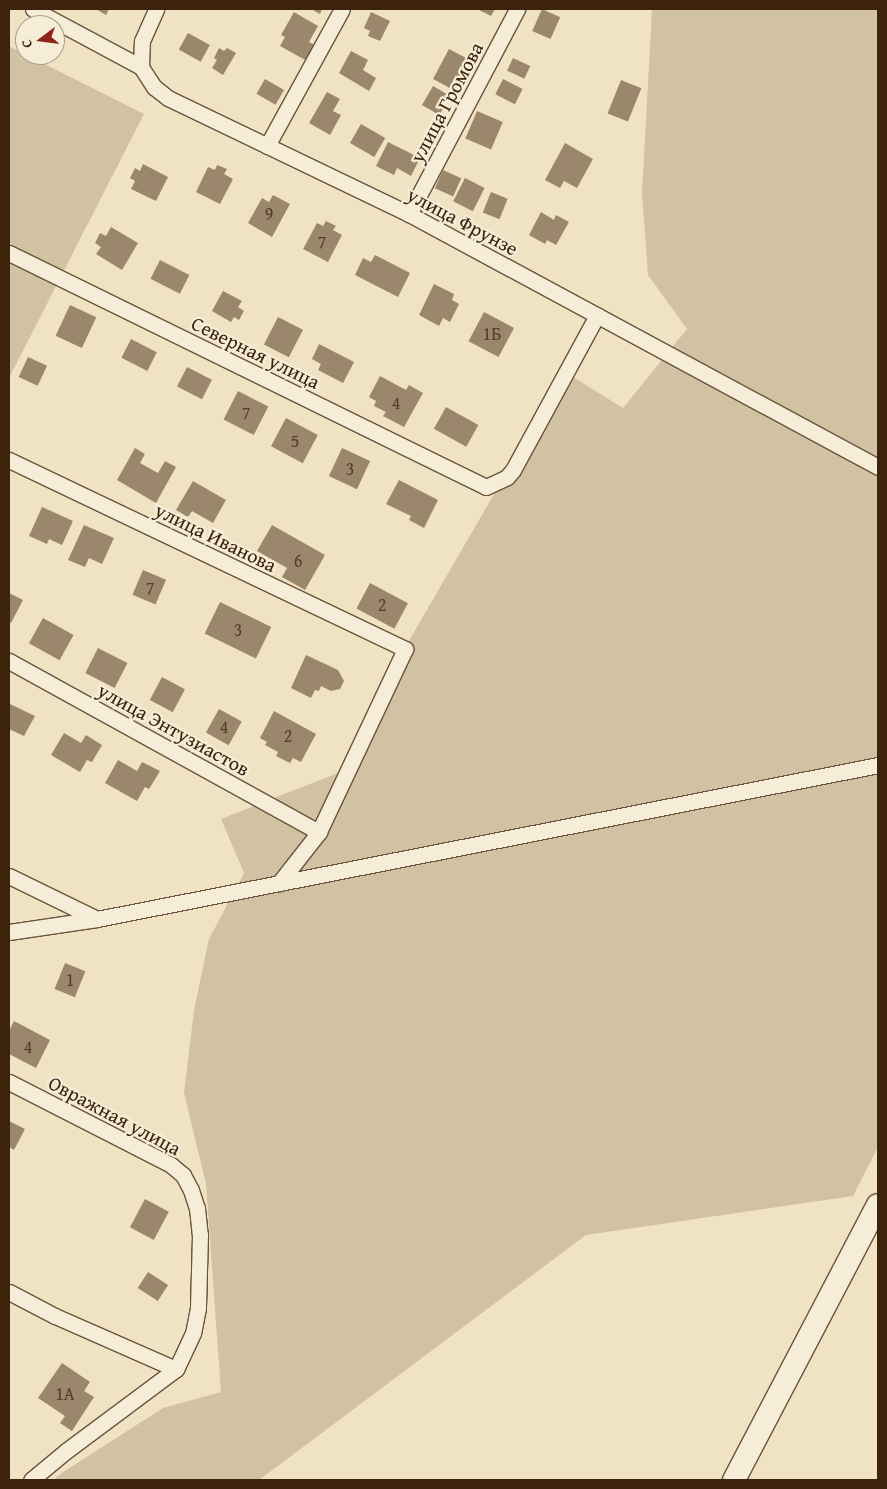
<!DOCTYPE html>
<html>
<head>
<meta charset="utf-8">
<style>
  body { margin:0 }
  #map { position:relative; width:887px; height:1489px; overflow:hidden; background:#f0e3c3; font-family:"Gentium Book Plus",serif }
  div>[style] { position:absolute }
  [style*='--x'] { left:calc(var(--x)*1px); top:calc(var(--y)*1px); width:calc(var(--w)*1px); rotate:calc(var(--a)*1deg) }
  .green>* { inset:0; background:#d2c2a4 }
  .building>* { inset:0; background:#9b876b; transform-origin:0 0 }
  .roads { filter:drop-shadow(1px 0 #6a533a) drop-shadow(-1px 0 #6a533a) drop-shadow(0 1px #6a533a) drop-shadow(0 -1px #6a533a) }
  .street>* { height:15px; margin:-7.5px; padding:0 7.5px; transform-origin:7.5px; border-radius:7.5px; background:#f5edd8 }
  .secondary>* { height:22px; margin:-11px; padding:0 11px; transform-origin:11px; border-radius:11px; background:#f5edd8 }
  span { translate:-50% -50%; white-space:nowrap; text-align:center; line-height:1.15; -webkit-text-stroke:4.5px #f5edd8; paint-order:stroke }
  .number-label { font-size:18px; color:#553c24 }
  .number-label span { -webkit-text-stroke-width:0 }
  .street-label { font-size:20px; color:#3e230c }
  .frame { position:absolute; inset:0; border:10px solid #3e230c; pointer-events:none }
  .north { position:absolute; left:15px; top:15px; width:50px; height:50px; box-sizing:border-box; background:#f5edd8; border:1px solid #ac9c86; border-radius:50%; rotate:255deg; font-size:14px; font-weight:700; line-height:20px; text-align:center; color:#3e230c }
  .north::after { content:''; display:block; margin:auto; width:18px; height:22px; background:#8f2418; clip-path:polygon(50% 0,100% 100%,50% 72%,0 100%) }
</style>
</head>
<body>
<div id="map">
  <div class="green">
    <i style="clip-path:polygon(652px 9px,878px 9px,878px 1147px,853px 1196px,586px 1235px,259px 1480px,55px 1480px,57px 1476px,163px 1408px,221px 1392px,206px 1184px,184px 1093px,194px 1010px,209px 939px,244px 873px,221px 819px,338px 773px,367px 713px,565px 372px,623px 408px,687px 329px,648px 275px,642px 193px)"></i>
    <i style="clip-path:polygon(9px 46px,144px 114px,9px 378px)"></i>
  </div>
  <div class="building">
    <i style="clip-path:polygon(96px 9px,109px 9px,106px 15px)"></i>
    <i style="clip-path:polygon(311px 9px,322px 9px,320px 14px)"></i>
    <i style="clip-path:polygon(477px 9px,495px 9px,491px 16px)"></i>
    <i style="left:542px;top:9px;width:20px;height:24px;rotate:24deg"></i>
    <i style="clip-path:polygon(294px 12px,318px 26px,309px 42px,315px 45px,307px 61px,280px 46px,285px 37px,281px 35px)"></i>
    <i style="clip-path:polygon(371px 12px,390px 21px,380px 41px,368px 36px,370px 31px,364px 28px)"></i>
    <i style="left:188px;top:33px;width:25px;height:19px;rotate:29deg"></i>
    <i style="clip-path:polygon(219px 48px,224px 51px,227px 48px,236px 53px,223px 75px,212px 68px,217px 60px,214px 58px)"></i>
    <i style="left:449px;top:49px;width:24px;height:34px;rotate:28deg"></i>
    <i style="clip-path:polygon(351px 51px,368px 60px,363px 70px,376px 78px,369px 91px,339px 73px)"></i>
    <i style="left:513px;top:58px;width:19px;height:14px;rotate:25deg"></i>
    <i style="left:265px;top:79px;width:22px;height:17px;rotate:30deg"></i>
    <i style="left:503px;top:79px;width:22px;height:17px;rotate:27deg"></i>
    <i style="left:621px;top:80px;width:22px;height:36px;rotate:22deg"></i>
    <i style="left:433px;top:86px;width:20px;height:22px;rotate:30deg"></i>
    <i style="clip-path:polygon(327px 92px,340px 99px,333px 111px,341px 115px,330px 135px,309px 123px)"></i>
    <i style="left:477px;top:111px;width:28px;height:30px;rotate:23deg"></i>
    <i style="left:361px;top:124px;width:28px;height:22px;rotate:30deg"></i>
    <i style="clip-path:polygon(388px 142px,420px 158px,411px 176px,397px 168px,394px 175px,376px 166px)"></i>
    <i style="clip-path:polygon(565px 143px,593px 159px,577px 188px,564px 181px,560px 188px,545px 180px)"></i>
    <i style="clip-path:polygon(143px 164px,168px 177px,156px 201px,131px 189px,135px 181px,130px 178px,135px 168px,140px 171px)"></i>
    <i style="clip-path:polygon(217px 165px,227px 169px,224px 174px,233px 179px,220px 204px,196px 192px,208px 167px,215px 170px)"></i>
    <i style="left:443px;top:170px;width:20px;height:20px;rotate:24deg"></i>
    <i style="left:465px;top:178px;width:22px;height:26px;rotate:27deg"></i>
    <i style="left:491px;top:192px;width:18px;height:22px;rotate:22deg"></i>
    <i style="clip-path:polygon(273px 195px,290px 204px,272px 237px,248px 223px,262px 198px,269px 202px)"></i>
    <i style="clip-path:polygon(541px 212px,554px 220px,556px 215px,569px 222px,556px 245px,547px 240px,545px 244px,529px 235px)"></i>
    <i style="clip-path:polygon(326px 221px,336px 226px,333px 230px,342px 235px,328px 262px,303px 249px,317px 223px,323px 226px)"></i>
    <i style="clip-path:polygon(111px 227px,138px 243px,122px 270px,96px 254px,101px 247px,95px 243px,100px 233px,106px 236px)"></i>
    <i style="clip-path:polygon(375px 255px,410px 273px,398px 297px,355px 275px,363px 258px,371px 262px)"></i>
    <i style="left:160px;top:260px;width:33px;height:21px;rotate:27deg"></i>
    <i style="clip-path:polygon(434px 284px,454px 294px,452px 300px,459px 304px,450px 322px,443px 318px,439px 326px,419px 315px)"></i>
    <i style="clip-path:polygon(223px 291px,242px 301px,238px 307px,244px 311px,239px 320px,234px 317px,231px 322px,212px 311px)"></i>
    <i style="left:70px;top:305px;width:29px;height:34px;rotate:25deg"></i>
    <i style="left:484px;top:312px;width:34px;height:33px;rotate:28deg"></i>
    <i style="left:278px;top:317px;width:28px;height:31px;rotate:27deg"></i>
    <i style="left:131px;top:339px;width:29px;height:21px;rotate:27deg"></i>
    <i style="clip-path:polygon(319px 344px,354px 362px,343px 383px,318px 370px,321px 364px,312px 359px)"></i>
    <i style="left:28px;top:357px;width:21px;height:22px;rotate:25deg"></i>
    <i style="left:187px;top:367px;width:28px;height:22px;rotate:27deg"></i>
    <i style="clip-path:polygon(380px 376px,406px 390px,409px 385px,423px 393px,404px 427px,383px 416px,386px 412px,374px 406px,376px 401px,369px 397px)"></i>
    <i style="left:238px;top:391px;width:34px;height:32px;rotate:27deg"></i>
    <i style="left:446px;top:407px;width:37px;height:25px;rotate:29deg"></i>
    <i style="left:286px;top:418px;width:36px;height:32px;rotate:28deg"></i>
    <i style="clip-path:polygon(135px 448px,145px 454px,140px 463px,158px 473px,165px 461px,176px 467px,156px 503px,117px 480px)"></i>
    <i style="left:342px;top:448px;width:31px;height:31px;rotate:25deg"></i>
    <i style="clip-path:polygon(399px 480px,438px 500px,424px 528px,409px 520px,411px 516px,386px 504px)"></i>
    <i style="clip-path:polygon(193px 481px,226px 500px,213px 523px,192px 511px,188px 517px,176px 510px)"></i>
    <i style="clip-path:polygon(42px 507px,73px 521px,62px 545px,49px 539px,47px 544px,29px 536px)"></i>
    <i style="clip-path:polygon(84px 525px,114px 538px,102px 564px,89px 558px,85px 567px,68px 560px)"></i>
    <i style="clip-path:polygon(272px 525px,325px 555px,305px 590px,282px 577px,287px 568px,257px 551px)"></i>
    <i style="left:143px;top:570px;width:25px;height:27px;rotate:23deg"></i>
    <i style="left:370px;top:583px;width:43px;height:29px;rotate:28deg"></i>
    <i style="clip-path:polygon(9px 593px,23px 600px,11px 623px,9px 622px)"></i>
    <i style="left:220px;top:602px;width:57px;height:35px;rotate:26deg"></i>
    <i style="left:43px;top:618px;width:35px;height:29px;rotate:29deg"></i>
    <i style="left:98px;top:648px;width:33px;height:28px;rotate:27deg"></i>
    <i style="clip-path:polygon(306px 655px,338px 670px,344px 681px,340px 689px,331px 691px,321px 686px,319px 691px,315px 690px,311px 698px,291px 688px)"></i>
    <i style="left:162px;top:677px;width:26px;height:26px;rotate:28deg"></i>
    <i style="clip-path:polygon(10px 704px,35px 716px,24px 736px,9px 729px)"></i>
    <i style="left:219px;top:709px;width:26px;height:27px;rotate:29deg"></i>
    <i style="clip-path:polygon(274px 711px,316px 734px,301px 762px,293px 758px,290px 763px,276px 756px,278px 752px,265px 745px,267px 742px,260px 738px)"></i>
    <i style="clip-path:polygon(64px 733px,81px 743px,86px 735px,102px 745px,92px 762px,87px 760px,80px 772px,51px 755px)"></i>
    <i style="clip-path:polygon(118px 760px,137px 771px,142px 762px,160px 771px,149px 789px,145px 787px,137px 801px,105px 783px)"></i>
    <i style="left:65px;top:963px;width:22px;height:28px;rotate:22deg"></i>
    <i style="clip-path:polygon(14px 1021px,50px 1040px,36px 1068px,9px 1054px,9px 1031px)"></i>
    <i style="clip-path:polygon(9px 1121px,25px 1129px,14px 1150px,9px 1147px)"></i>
    <i style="left:145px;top:1199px;width:27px;height:32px;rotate:28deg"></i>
    <i style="left:148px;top:1272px;width:24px;height:19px;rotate:33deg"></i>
    <i style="clip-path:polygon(62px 1363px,90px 1382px,84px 1391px,94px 1397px,72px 1431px,60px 1423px,65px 1416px,38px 1398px)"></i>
  </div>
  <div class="roads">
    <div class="street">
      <i style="--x:33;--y:9;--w:123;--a:28.2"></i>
      <i style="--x:141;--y:67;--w:24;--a:57"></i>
      <i style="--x:154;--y:87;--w:18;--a:38"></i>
      <i style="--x:168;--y:98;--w:267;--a:25.7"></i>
      <i style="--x:409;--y:214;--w:533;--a:28.34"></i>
      <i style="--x:141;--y:67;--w:26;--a:-88"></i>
      <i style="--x:142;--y:41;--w:35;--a:-66"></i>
      <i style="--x:267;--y:146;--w:156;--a:-61.3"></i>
      <i style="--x:409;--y:214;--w:232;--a:-62.2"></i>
      <i style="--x:9;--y:253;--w:531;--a:26.13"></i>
      <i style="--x:486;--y:487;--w:23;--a:-25"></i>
      <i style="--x:507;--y:477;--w:9;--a:-49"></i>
      <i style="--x:513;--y:470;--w:176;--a:-61.5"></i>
      <i style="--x:9;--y:460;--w:439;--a:25.5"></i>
      <i style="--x:405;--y:649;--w:202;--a:115.2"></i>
      <i style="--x:319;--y:832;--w:65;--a:128.1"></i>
      <i style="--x:9;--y:661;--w:354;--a:28.9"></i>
      <i style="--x:9;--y:876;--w:98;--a:26"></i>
      <i style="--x:9;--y:932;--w:89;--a:-8.4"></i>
      <i style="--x:97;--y:919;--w:796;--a:-11.15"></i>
      <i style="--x:9;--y:1082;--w:182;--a:27.1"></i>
      <i style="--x:171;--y:1165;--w:16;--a:40"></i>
      <i style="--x:183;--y:1175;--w:17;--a:62"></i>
      <i style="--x:191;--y:1190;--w:19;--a:72"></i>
      <i style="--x:197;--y:1208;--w:27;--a:84"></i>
      <i style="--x:200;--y:1235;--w:73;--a:91.6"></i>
      <i style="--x:198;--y:1308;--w:25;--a:101"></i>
      <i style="--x:193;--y:1333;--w:40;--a:115"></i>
      <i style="--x:176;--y:1369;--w:137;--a:143.3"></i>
      <i style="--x:66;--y:1451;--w:45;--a:140.4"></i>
      <i style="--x:9;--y:1292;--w:52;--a:27.6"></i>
      <i style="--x:55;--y:1316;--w:132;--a:23.7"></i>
    </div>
    <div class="secondary">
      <i style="--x:734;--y:1480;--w:310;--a:-62.4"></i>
    </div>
  </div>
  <div class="number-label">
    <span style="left:269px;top:214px">9</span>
    <span style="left:322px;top:242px">7</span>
    <span style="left:492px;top:334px">1Б</span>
    <span style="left:396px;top:403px">4</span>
    <span style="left:246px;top:413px">7</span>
    <span style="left:295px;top:441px">5</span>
    <span style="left:350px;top:469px">3</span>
    <span style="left:298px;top:561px">6</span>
    <span style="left:150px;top:588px">7</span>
    <span style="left:382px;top:605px">2</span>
    <span style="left:238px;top:630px">3</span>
    <span style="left:224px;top:727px">4</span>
    <span style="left:288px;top:736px">2</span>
    <span style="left:70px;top:980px">1</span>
    <span style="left:28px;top:1047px">4</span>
    <span style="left:65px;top:1394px">1А</span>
  </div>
  <div class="street-label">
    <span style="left:446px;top:102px;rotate:-62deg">улица Громова</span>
    <span style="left:463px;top:221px;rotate:28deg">улица Фрунзе</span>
    <span style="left:256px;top:352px;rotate:26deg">Северная улица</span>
    <span style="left:216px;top:537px;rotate:26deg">улица Иванова</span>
    <span style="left:174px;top:729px;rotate:29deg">улица Энтузиастов</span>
    <span style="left:115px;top:1115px;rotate:28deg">Овражная улица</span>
  </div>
  <div class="frame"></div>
  <div class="north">С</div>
</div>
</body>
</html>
